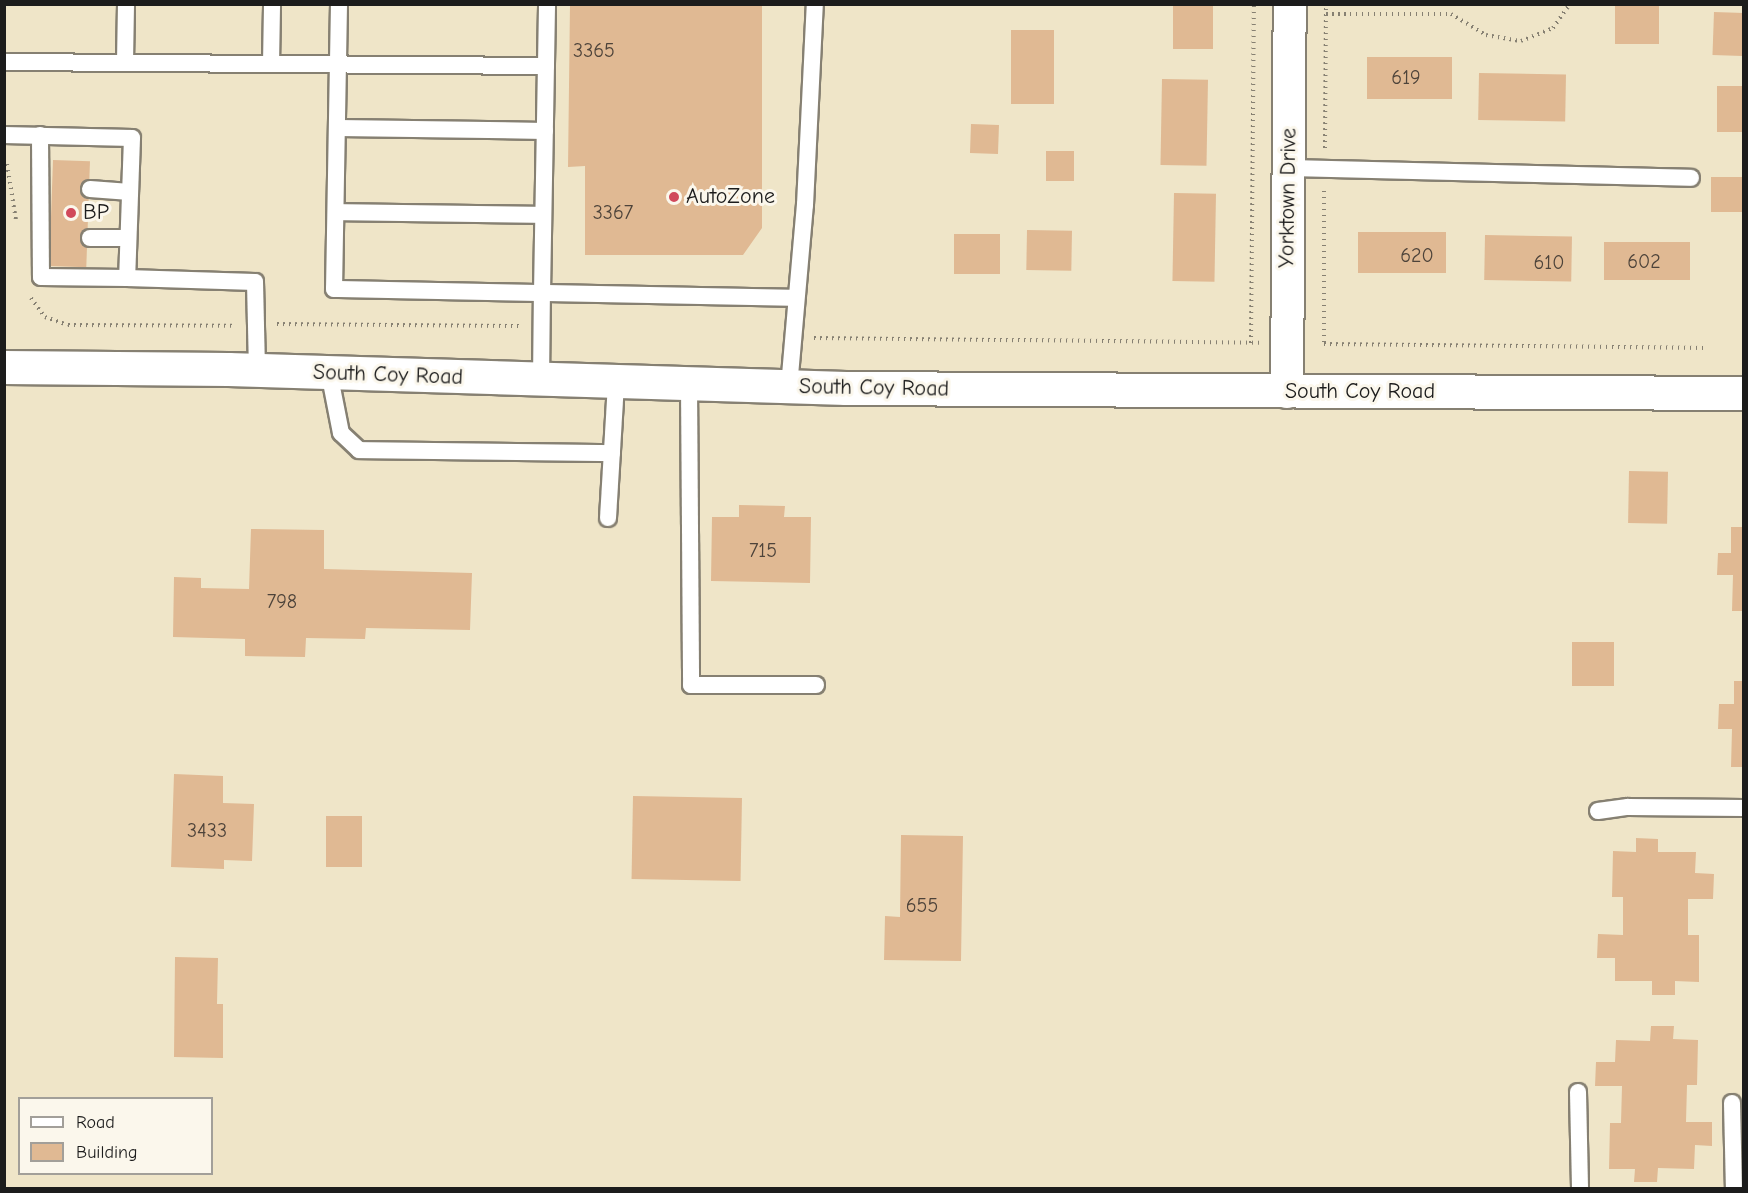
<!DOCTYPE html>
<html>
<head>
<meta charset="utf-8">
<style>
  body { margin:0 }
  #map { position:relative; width:1748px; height:1193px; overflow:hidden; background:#efe5c8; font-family:"Comic Neue",sans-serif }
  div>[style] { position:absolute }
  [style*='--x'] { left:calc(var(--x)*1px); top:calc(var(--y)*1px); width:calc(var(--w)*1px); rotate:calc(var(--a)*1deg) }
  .building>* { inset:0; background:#e0b993; transform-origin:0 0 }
  .path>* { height:4px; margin-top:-2px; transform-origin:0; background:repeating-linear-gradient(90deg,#868072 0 1.5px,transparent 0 6px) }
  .roads { filter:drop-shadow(2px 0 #868072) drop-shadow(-2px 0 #868072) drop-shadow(0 2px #868072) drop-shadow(0 -2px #868072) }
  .service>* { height:16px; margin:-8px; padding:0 8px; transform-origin:8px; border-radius:8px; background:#fff }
  .minor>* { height:32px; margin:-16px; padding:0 16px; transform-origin:16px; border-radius:16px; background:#fff }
  .tertiary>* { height:33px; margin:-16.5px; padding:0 16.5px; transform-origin:16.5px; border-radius:16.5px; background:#fff }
  .dots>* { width:16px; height:16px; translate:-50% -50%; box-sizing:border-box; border:3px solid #fbf7ec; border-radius:50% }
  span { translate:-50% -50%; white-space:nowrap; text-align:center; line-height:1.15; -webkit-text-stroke:6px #fbf7ec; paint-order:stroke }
  .number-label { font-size:20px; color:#4d433a }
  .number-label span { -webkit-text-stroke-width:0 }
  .poi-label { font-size:22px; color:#1c1c1c }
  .left { translate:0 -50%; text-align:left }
  .street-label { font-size:22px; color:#1c1c1c }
  .frame { position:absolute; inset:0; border:6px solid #1c1c1c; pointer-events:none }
  .legend { position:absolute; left:18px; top:1097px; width:195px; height:78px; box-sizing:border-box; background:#fbf7ec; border:2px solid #a29f99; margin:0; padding:8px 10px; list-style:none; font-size:18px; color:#1c1c1c }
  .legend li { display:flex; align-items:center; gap:12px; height:30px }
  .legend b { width:30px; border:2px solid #a29f99 }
</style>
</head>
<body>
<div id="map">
  <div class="building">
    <i style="clip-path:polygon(570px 4px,762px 4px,762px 228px,743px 255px,585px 255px,585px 166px,568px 167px)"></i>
    <i style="left:1173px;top:4px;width:40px;height:45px"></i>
    <i style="left:1615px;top:4px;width:44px;height:40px"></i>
    <i style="left:1714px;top:12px;width:30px;height:43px;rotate:2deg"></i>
    <i style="left:1011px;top:30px;width:43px;height:74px"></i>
    <i style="left:1367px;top:57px;width:85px;height:42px"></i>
    <i style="left:1479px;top:73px;width:87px;height:47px;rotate:1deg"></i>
    <i style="left:1162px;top:79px;width:46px;height:86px;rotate:1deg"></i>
    <i style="left:1717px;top:86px;width:27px;height:46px"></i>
    <i style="left:971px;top:124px;width:28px;height:29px;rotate:2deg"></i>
    <i style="left:1046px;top:151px;width:28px;height:30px"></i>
    <i style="left:53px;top:160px;width:37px;height:106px;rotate:2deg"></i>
    <i style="left:1711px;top:177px;width:33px;height:35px"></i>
    <i style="left:1174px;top:193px;width:42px;height:88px;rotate:1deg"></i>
    <i style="left:1027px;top:230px;width:45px;height:40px;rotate:1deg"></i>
    <i style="left:1358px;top:232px;width:88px;height:41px"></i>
    <i style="left:954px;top:234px;width:46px;height:40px"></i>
    <i style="left:1485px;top:235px;width:87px;height:45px;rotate:1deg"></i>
    <i style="left:1604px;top:242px;width:86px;height:38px"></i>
    <i style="left:1629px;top:471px;width:39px;height:52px;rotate:1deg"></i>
    <i style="clip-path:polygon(739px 505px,785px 506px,784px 517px,811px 517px,810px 583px,711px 581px,712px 517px,739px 517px)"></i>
    <i style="clip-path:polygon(1731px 527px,1744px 527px,1744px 611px,1732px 611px,1733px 575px,1717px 575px,1718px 553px,1731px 553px)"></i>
    <i style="clip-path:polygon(251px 529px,324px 530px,324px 569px,472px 573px,470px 630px,366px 628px,365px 639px,306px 638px,305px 657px,245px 656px,245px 639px,173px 637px,174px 577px,201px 578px,201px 588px,249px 589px)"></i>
    <i style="left:1572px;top:642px;width:42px;height:44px"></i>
    <i style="clip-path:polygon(1734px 681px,1744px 681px,1744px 767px,1731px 767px,1732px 729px,1718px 729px,1719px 704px,1734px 704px)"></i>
    <i style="clip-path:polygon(174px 774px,223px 776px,223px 803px,254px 804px,252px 861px,224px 860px,224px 869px,171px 867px)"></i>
    <i style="left:633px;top:796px;width:109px;height:83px;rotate:1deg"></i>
    <i style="left:326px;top:816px;width:36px;height:51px"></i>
    <i style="clip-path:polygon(901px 835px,963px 836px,961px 961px,884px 960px,885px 916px,900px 917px)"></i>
    <i style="clip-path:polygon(1636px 838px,1658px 839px,1658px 852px,1696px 852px,1695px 873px,1714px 874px,1713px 899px,1688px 899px,1688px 935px,1699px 935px,1699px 982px,1675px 981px,1675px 995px,1652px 995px,1652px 981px,1615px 981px,1615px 958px,1597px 958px,1598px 934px,1623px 935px,1623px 897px,1612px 897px,1613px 851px,1636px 852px)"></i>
    <i style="clip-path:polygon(175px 957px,218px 958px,217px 1004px,223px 1004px,223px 1058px,174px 1057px)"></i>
    <i style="clip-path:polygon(1651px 1026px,1674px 1026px,1673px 1039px,1698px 1040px,1697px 1085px,1687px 1085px,1686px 1122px,1712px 1122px,1712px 1146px,1695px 1145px,1694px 1169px,1658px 1168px,1657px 1182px,1634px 1182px,1635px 1169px,1609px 1169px,1610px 1123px,1621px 1123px,1622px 1086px,1595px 1086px,1596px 1062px,1615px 1062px,1616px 1040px,1650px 1041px)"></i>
  </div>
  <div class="path">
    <i style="--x:1326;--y:14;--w:125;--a:0"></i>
    <i style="--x:1451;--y:14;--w:41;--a:31"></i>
    <i style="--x:1486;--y:35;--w:36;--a:10"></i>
    <i style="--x:1521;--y:41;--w:35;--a:-22"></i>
    <i style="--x:1553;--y:28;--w:29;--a:-55"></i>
    <i style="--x:1325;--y:148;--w:144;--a:-89.6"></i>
    <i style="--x:7;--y:164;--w:57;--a:80.9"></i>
    <i style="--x:1324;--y:191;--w:153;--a:90"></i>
    <i style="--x:1324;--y:344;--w:380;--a:0.6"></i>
    <i style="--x:31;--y:298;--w:24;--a:54"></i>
    <i style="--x:45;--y:317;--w:24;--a:19"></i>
    <i style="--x:68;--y:325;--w:166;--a:0.3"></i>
    <i style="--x:277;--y:324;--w:242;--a:0.5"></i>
    <i style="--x:814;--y:338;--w:445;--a:0.6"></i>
    <i style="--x:1251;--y:343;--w:339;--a:-89.5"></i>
  </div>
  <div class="roads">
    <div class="service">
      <i style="--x:339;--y:4;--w:285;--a:91"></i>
      <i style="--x:334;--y:289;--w:208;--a:1.1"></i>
      <i style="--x:542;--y:293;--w:289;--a:-89"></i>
      <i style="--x:4;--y:62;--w:542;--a:0.42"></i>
      <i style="--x:125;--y:62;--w:58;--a:-89"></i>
      <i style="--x:271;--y:64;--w:60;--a:-89"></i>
      <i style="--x:338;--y:128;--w:207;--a:0.8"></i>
      <i style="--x:4;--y:135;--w:128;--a:1.3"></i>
      <i style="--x:132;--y:138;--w:140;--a:92"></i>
      <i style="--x:127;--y:278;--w:128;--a:1.8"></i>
      <i style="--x:255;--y:282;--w:88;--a:88.7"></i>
      <i style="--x:40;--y:135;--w:142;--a:89.6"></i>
      <i style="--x:41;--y:277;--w:86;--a:0.7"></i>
      <i style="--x:1288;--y:168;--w:403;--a:1.4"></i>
      <i style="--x:90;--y:189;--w:40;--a:4.3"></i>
      <i style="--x:336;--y:212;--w:207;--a:0.8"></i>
      <i style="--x:90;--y:238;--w:38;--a:0"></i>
      <i style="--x:329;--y:372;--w:62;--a:78.9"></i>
      <i style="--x:341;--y:433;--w:25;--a:43"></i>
      <i style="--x:359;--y:450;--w:253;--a:0.7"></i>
      <i style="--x:541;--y:382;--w:89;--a:-89.4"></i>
      <i style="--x:542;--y:293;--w:253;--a:1.1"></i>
      <i style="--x:689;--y:385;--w:300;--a:89.6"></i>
      <i style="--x:691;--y:685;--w:125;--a:0"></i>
      <i style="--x:789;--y:387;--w:183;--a:-85"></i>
      <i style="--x:805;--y:205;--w:201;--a:-87.2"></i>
      <i style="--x:608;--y:518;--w:135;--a:-86.6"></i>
      <i style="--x:1598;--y:811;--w:30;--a:-8"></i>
      <i style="--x:1628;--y:807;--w:116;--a:0.5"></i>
      <i style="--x:1578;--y:1092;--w:96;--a:88.8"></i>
      <i style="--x:1732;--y:1103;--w:85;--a:88.7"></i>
    </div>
    <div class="minor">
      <i style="--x:1287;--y:392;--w:388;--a:-89.6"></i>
    </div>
    <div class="tertiary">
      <i style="--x:4;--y:367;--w:224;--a:0.5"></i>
      <i style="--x:228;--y:369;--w:618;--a:1.76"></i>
      <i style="--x:846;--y:388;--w:898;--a:0.32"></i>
    </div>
  </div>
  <div class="dots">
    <i style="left:674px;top:197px;background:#d1495b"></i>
    <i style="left:71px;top:213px;background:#d1495b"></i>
  </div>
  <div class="number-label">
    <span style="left:594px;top:50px">3365</span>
    <span style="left:1406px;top:77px">619</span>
    <span style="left:613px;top:212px">3367</span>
    <span style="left:1417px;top:255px">620</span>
    <span style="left:1644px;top:261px">602</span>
    <span style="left:1549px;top:262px">610</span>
    <span style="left:763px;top:550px">715</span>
    <span style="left:282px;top:601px">798</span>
    <span style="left:207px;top:830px">3433</span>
    <span style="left:922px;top:905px">655</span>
  </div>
  <div class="poi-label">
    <span class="left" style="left:686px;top:197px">AutoZone</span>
    <span class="left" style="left:83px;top:213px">BP</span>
  </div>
  <div class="street-label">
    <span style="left:1288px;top:198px;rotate:-89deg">Yorktown Drive</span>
    <span style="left:388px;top:375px;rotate:2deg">South Coy Road</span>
    <span style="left:874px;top:388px;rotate:1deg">South Coy Road</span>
    <span style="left:1360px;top:392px">South Coy Road</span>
  </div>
  <div class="frame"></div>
  <ul class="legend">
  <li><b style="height:8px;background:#fff"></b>Road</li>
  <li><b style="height:16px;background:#e0b993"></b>Building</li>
  </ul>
</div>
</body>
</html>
